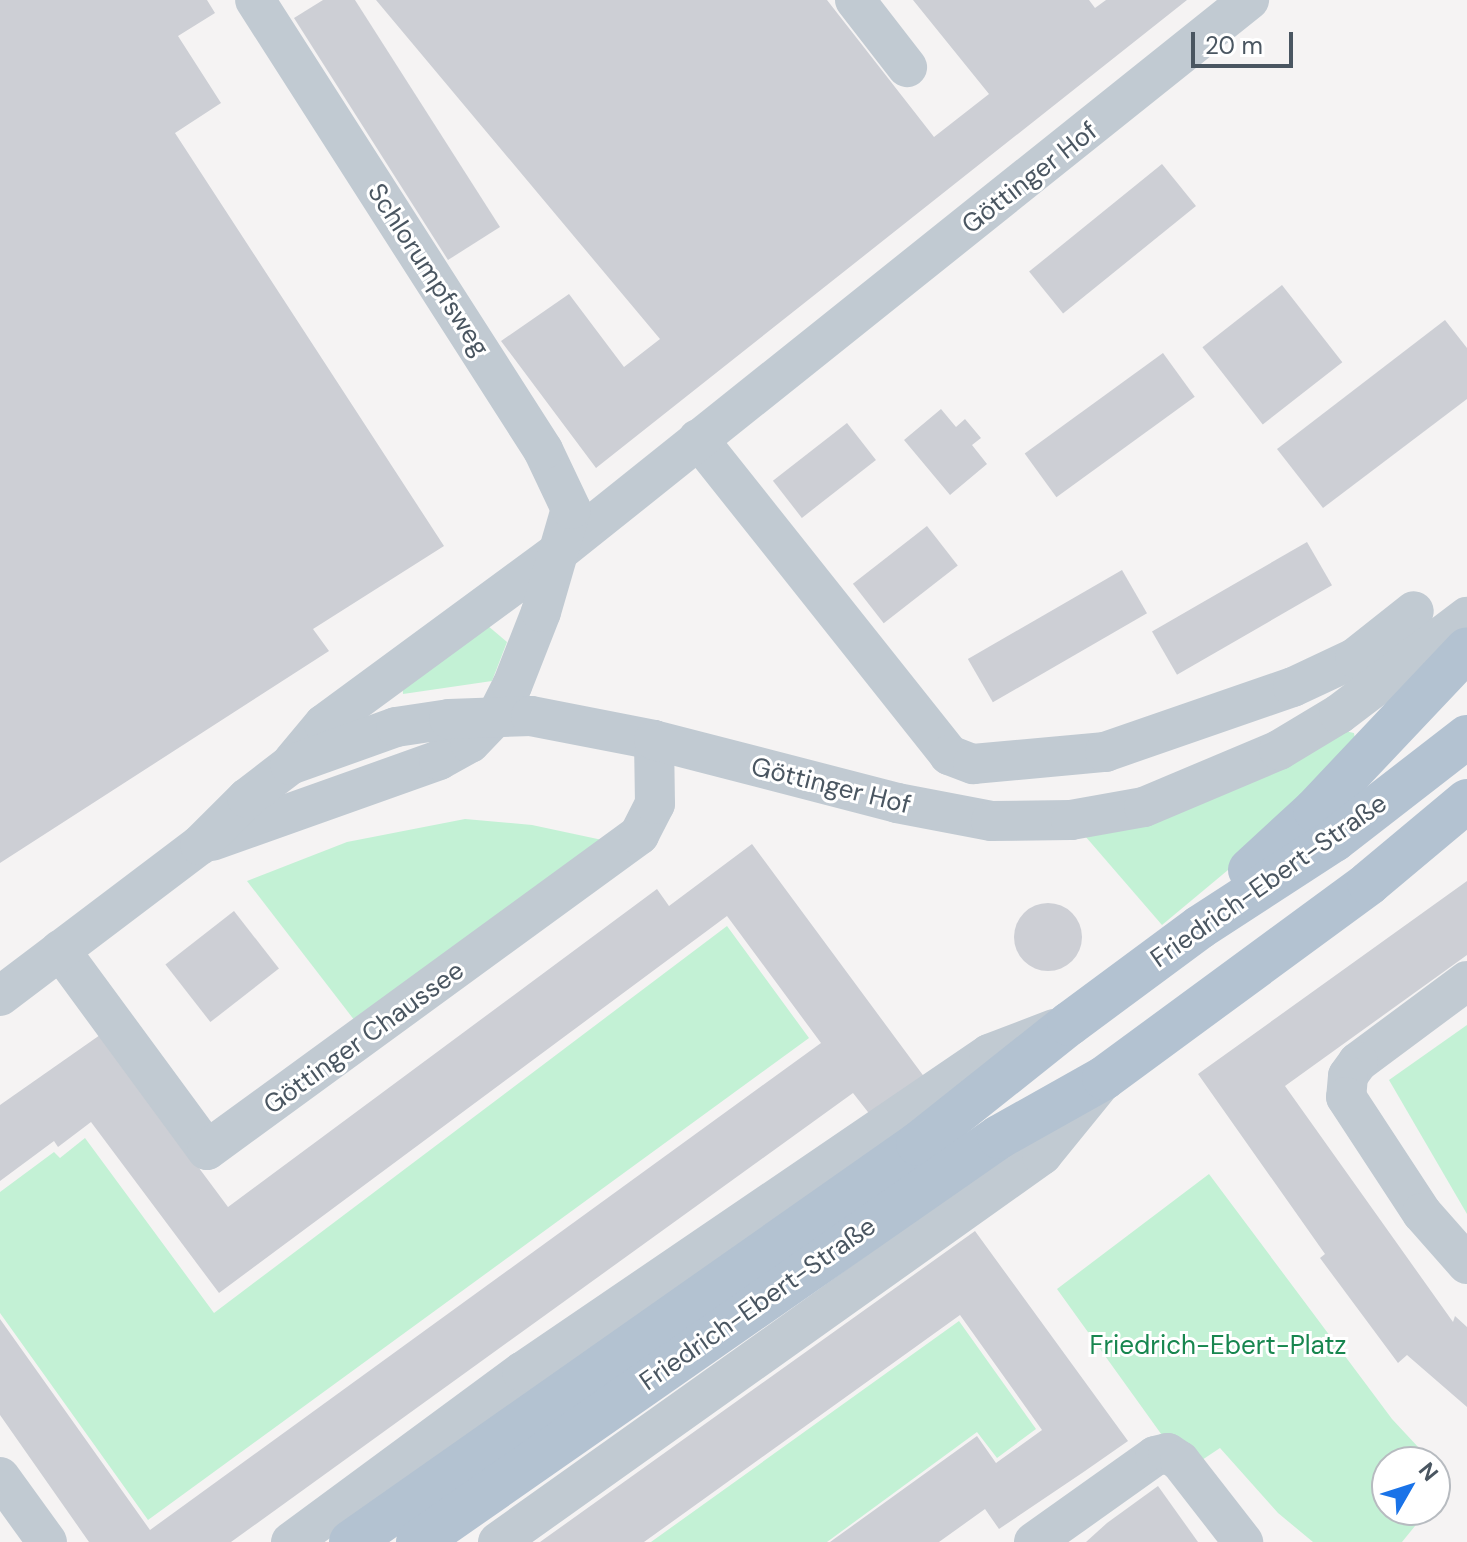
<!DOCTYPE html>
<html>
<head>
<meta charset="utf-8">
<style>
  body { margin:0 }
  #map { position:relative; width:1467px; height:1542px; overflow:hidden; background:#f5f3f3; font-family:"DM Sans",sans-serif }
  div>[style] { position:absolute }
  [style*='--x'] { left:calc(var(--x)*1px); top:calc(var(--y)*1px); width:calc(var(--w)*1px); rotate:calc(var(--a)*1deg) }
  .green>* { inset:0; background:#c3f1d5 }
  .building>* { inset:0; background:#cdcfd5; transform-origin:0 0 }
  .round { border-radius:50% }
  .minor>* { height:40px; margin:-20px; padding:0 20px; transform-origin:20px; border-radius:20px; background:#c1cad2 }
  .major>* { height:44px; margin:-22px; padding:0 22px; transform-origin:22px; border-radius:22px; background:#b3c2d1 }
  span { translate:-50% -50%; white-space:nowrap; text-align:center; line-height:1.15; -webkit-text-stroke:6px #fff; paint-order:stroke }
  .street-label { font-size:26px; color:#4a5661 }
  .park-label { font-size:26px; color:#17864f }
  .north { position:absolute; left:1371px; top:1446px; width:80px; height:80px; box-sizing:border-box; background:#fff; border:2px solid #b7bbc0; border-radius:50%; rotate:51deg; font-size:22px; font-weight:700; line-height:32px; text-align:center; color:#4a5661 }
  .north::after { content:''; display:block; margin:auto; width:28px; height:36px; background:#1a73e8; clip-path:polygon(50% 0,100% 100%,50% 72%,0 100%) }
  .scale { position:absolute; left:1191px; top:32px; width:102px; height:36px; box-sizing:border-box; border:4px solid #4a5661; border-top:0; padding-left:10px; font-size:24px; line-height:28px; white-space:nowrap; color:#4a5661; -webkit-text-stroke:6px #fff; paint-order:stroke }
</style>
</head>
<body>
<div id="map">
  <div class="green">
    <i style="clip-path:polygon(481px 620px,507px 642px,492px 681px,403px 694px,402px 677px)"></i>
    <i style="clip-path:polygon(1340px 730px,1354px 733px,1356px 747px,1234px 865px,1162px 925px,1079px 829px)"></i>
    <i style="clip-path:polygon(465px 819px,532px 825px,607px 841px,355px 1021px,247px 881px,347px 842px)"></i>
    <i style="clip-path:polygon(727px 926px,809px 1038px,148px 1520px,0 1313px,0 1192px,54px 1152px,60px 1158px,85px 1138px,214px 1313px)"></i>
    <i style="clip-path:polygon(1467px 1025px,1467px 1214px,1389px 1080px)"></i>
    <i style="clip-path:polygon(1209px 1174px,1392px 1419px,1432px 1462px,1387px 1462px,1387px 1510px,1428px 1510px,1402px 1542px,1313px 1542px,1278px 1513px,1220px 1448px,1187px 1470px,1057px 1289px)"></i>
    <i style="clip-path:polygon(959px 1321px,1036px 1429px,997px 1458px,977px 1432px,827px 1542px,651px 1542px)"></i>
  </div>
  <div class="building">
    <i style="clip-path:polygon(0 0,207px 0,215px 13px,178px 36px,221px 103px,175px 133px,444px 546px,313px 629px,329px 651px,0 863px)"></i>
    <i style="clip-path:polygon(323px 0,355px 0,500px 227px,448px 260px,294px 18px)"></i>
    <i style="clip-path:polygon(376px 0,827px 0,934px 137px,989px 94px,913px 0,1089px 0,1095px 8px,1106px 0,1187px 0,596px 468px,501px 341px,569px 294px,624px 367px,660px 339px)"></i>
    <i style="left:1162px;top:164px;width:54px;height:171px;rotate:51deg"></i>
    <i style="left:1282px;top:285px;width:98px;height:101px;rotate:52deg"></i>
    <i style="clip-path:polygon(1445px 320px,1467px 348px,1467px 399px,1323px 508px,1277px 449px)"></i>
    <i style="left:1163px;top:353px;width:54px;height:171px;rotate:54deg"></i>
    <i style="clip-path:polygon(941px 409px,956px 427px,965px 419px,981px 438px,972px 445px,987px 464px,950px 495px,904px 440px)"></i>
    <i style="left:847px;top:423px;width:47px;height:94px;rotate:52deg"></i>
    <i style="left:927px;top:526px;width:50px;height:94px;rotate:52deg"></i>
    <i style="left:1307px;top:542px;width:50px;height:179px;rotate:60deg"></i>
    <i style="left:1122px;top:570px;width:50px;height:178px;rotate:60deg"></i>
    <i style="clip-path:polygon(752px 844px,928px 1082px,875px 1121px,853px 1093px,231px 1542px,89px 1542px,0 1415px,0 1319px,150px 1530px,821px 1043px,727px 916px,219px 1293px,91px 1122px,58px 1147px,54px 1141px,0 1181px,0 1105px,100px 1035px,228px 1207px,657px 889px,669px 906px)"></i>
    <i style="clip-path:polygon(1467px 881px,1467px 955px,1285px 1086px,1453px 1322px,1455px 1316px,1467px 1327px,1467px 1407px,1407px 1355px,1398px 1363px,1320px 1258px,1325px 1254px,1198px 1074px)"></i>
    <i class="round" style="left:1014px;top:903px;width:68px;height:68px"></i>
    <i style="left:234px;top:911px;width:73px;height:87px;rotate:52deg"></i>
    <i style="clip-path:polygon(975px 1231px,1128px 1441px,1085px 1471px,999px 1529px,985px 1509px,939px 1542px,830px 1542px,977px 1436px,996px 1463px,1042px 1430px,960px 1315px,644px 1542px,540px 1542px)"></i>
    <i style="clip-path:polygon(1158px 1486px,1198px 1542px,1086px 1542px,1107px 1523px)"></i>
  </div>
  <div class="minor">
    <i style="--x:855;--y:0;--w:85;--a:52.2"></i>
    <i style="--x:698;--y:439;--w:404;--a:51.5"></i>
    <i style="--x:949;--y:755;--w:26;--a:21"></i>
    <i style="--x:973;--y:764;--w:133;--a:-5.2"></i>
    <i style="--x:1105;--y:752;--w:199;--a:-19.1"></i>
    <i style="--x:1293;--y:687;--w:68;--a:-25.1"></i>
    <i style="--x:1355;--y:658;--w:75;--a:-38.5"></i>
    <i style="--x:293;--y:761;--w:48;--a:-50"></i>
    <i style="--x:324;--y:724;--w:294;--a:-36.3"></i>
    <i style="--x:561;--y:550;--w:881;--a:-38.64"></i>
    <i style="--x:212;--y:841;--w:241;--a:-19.6"></i>
    <i style="--x:439;--y:760;--w:35;--a:-29"></i>
    <i style="--x:470;--y:743;--w:39;--a:-46"></i>
    <i style="--x:497;--y:715;--w:33;--a:-63"></i>
    <i style="--x:512;--y:686;--w:79;--a:-68.6"></i>
    <i style="--x:541;--y:612;--w:107;--a:-73.8"></i>
    <i style="--x:571;--y:509;--w:65;--a:-115.4"></i>
    <i style="--x:543;--y:450;--w:534;--a:-122.62"></i>
    <i style="--x:60;--y:950;--w:248;--a:53.7"></i>
    <i style="--x:207;--y:1150;--w:535;--a:-36.1"></i>
    <i style="--x:639;--y:835;--w:35;--a:-63"></i>
    <i style="--x:655;--y:804;--w:64;--a:-90.9"></i>
    <i style="--x:1467;--y:981;--w:136;--a:143.4"></i>
    <i style="--x:1358;--y:1062;--w:17;--a:126"></i>
    <i style="--x:1348;--y:1076;--w:21;--a:95"></i>
    <i style="--x:1346;--y:1097;--w:139;--a:56.8"></i>
    <i style="--x:1422;--y:1213;--w:68;--a:48.6"></i>
    <i style="--x:0;--y:996;--w:251;--a:-37.1"></i>
    <i style="--x:200;--y:845;--w:66;--a:-45"></i>
    <i style="--x:247;--y:798;--w:54;--a:-37.5"></i>
    <i style="--x:290;--y:765;--w:113;--a:-19.7"></i>
    <i style="--x:396;--y:727;--w:54;--a:-8.6"></i>
    <i style="--x:449;--y:719;--w:82;--a:-2.1"></i>
    <i style="--x:531;--y:716;--w:125;--a:11"></i>
    <i style="--x:654;--y:740;--w:251;--a:14.5"></i>
    <i style="--x:897;--y:803;--w:96;--a:10.8"></i>
    <i style="--x:991;--y:821;--w:80;--a:-0.7"></i>
    <i style="--x:1071;--y:820;--w:74;--a:-10.1"></i>
    <i style="--x:1144;--y:807;--w:147;--a:-22.9"></i>
    <i style="--x:1279;--y:750;--w:70;--a:-31"></i>
    <i style="--x:1339;--y:714;--w:161;--a:-37.2"></i>
    <i style="--x:0;--y:1477;--w:80;--a:54.1"></i>
    <i style="--x:291;--y:1542;--w:287;--a:-36.4"></i>
    <i style="--x:522;--y:1372;--w:565;--a:-34.25"></i>
    <i style="--x:989;--y:1054;--w:70;--a:-21"></i>
    <i style="--x:498;--y:1542;--w:668;--a:-35.43"></i>
    <i style="--x:1042;--y:1155;--w:97;--a:-50.9"></i>
    <i style="--x:1034;--y:1542;--w:148;--a:-35.4"></i>
    <i style="--x:1155;--y:1456;--w:13;--a:-13"></i>
    <i style="--x:1168;--y:1453;--w:14;--a:34"></i>
    <i style="--x:1180;--y:1461;--w:103;--a:52.1"></i>
  </div>
  <div class="major">
    <i style="--x:1250;--y:870;--w:88;--a:-42.7"></i>
    <i style="--x:1315;--y:810;--w:221;--a:-46.6"></i>
    <i style="--x:351;--y:1542;--w:693;--a:-35.07"></i>
    <i style="--x:918;--y:1144;--w:193;--a:-38.5"></i>
    <i style="--x:1069;--y:1024;--w:163;--a:-36.5"></i>
    <i style="--x:1200;--y:927;--w:160;--a:-33"></i>
    <i style="--x:1334;--y:840;--w:168;--a:-37.8"></i>
    <i style="--x:418;--y:1542;--w:708;--a:-34.88"></i>
    <i style="--x:999;--y:1137;--w:120;--a:-29.3"></i>
    <i style="--x:1104;--y:1078;--w:329;--a:-36.3"></i>
    <i style="--x:1369;--y:883;--w:128;--a:-39.9"></i>
  </div>
  <div class="street-label">
    <span style="left:1030px;top:178px;rotate:-38deg">Göttinger Hof</span>
    <span style="left:428px;top:270px;rotate:57deg">Schlorumpfsweg</span>
    <span style="left:831px;top:786px;rotate:14deg">Göttinger Hof</span>
    <span style="left:1269px;top:881px;rotate:-35deg">Friedrich-Ebert-Straße</span>
    <span style="left:364px;top:1038px;rotate:-36deg">Göttinger Chaussee</span>
    <span style="left:758px;top:1304px;rotate:-35deg">Friedrich-Ebert-Straße</span>
  </div>
  <div class="park-label">
    <span style="left:1218px;top:1346px">Friedrich-Ebert-Platz</span>
  </div>
  <div class="north">N</div>
  <div class="scale">20 m</div>
</div>
</body>
</html>
